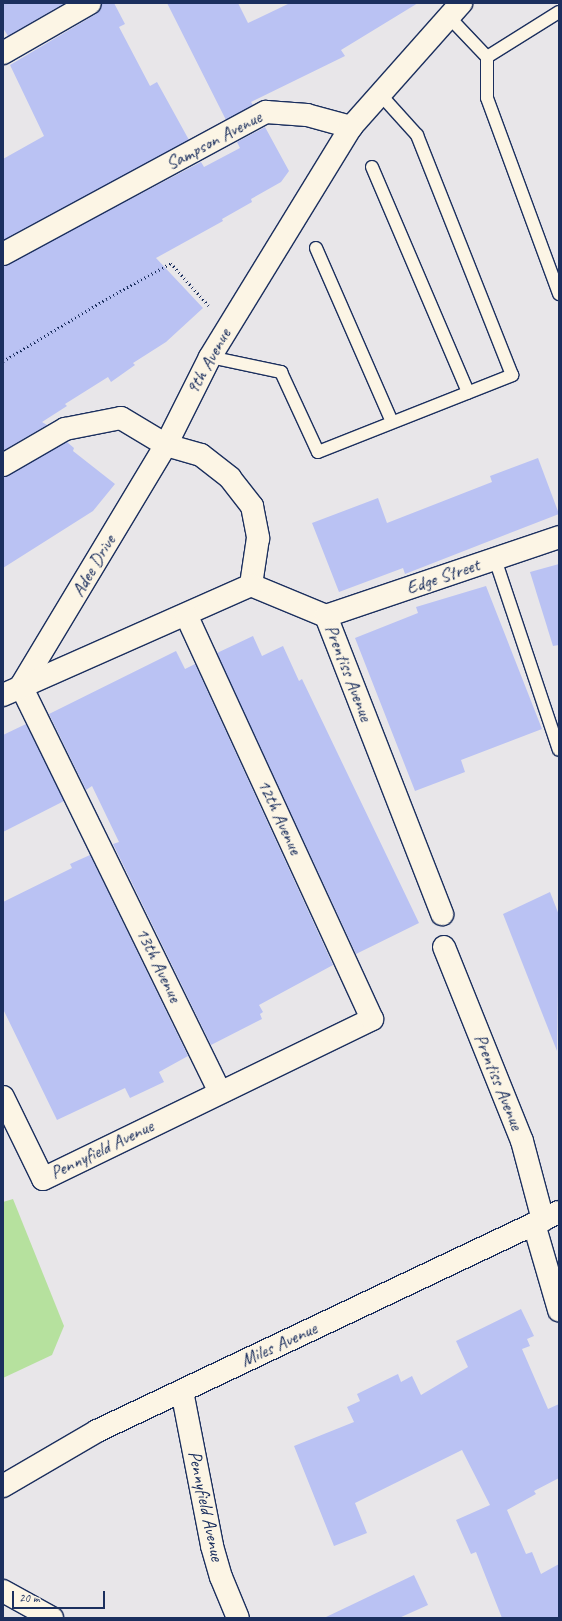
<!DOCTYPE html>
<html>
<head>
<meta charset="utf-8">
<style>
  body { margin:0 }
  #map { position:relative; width:562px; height:1621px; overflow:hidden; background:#e8e6e9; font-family:Caveat,sans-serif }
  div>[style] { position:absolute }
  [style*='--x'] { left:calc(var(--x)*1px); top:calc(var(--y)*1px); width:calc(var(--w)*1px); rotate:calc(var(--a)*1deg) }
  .green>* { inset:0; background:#b6e19e }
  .building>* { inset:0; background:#bac2f3 }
  .path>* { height:2.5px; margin-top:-1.25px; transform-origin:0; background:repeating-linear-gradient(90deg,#1b2f5e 0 1px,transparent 0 4px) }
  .roads { filter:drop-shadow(1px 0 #1b2f5e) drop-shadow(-1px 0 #1b2f5e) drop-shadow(0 1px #1b2f5e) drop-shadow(0 -1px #1b2f5e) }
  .lane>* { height:12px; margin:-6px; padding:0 6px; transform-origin:6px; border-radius:6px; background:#fcf5e5 }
  .street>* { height:22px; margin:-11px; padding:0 11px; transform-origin:11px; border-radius:11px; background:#fcf5e5 }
  .secondary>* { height:22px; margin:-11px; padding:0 11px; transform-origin:11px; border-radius:11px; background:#fcf5e5 }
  span { translate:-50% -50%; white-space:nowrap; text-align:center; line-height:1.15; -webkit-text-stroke:3px #fcf5e5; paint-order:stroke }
  .street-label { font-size:19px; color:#1b2f5e }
  .frame { position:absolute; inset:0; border:4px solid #1b2f5e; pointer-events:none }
  .scale { position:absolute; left:12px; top:1591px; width:93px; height:18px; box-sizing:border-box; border:2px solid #1b2f5e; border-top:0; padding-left:5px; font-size:12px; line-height:14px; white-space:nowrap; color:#1b2f5e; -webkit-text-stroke:3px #fcf5e5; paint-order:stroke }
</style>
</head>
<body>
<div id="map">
  <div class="green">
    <i style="clip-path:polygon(13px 1199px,64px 1326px,52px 1355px,3px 1378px,3px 1202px)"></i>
  </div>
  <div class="building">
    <i style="clip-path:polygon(3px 3px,65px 3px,8px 36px,3px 28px)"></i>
    <i style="clip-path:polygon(102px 3px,114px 3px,125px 24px,119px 27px,150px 86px,157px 82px,189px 140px,3px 240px,3px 159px,44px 136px,10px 65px,96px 14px)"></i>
    <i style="clip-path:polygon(167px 3px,238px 3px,248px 23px,290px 3px,418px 3px,341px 50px,345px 56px,251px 102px,253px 105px,226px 120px)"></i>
    <i style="clip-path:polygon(265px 127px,289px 171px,281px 182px,251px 199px,252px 202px,222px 219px,223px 221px,156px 258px,203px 308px,166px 342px,133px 363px,135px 365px,111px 382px,108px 377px,65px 404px,67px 406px,42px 422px,47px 425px,3px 451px,3px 266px,201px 162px,204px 167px,240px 148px,237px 142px)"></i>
    <i style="clip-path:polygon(67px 442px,74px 448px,73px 451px,115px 484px,93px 511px,3px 568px,3px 477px)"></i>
    <i style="clip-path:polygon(538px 458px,559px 514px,405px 574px,403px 568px,339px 592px,312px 523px,378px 498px,387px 523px,492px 482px,490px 476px)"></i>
    <i style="clip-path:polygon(559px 564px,559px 645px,553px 646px,530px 572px)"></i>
    <i style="clip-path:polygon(486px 586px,542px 729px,461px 760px,465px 772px,415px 791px,355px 638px,418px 613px,416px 607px)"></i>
    <i style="clip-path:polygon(253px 636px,262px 656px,283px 646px,299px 681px,302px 679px,419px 923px,356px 954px,217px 653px)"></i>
    <i style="clip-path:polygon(176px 651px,185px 669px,195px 664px,333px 965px,259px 1005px,263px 1012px,260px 1014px,262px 1019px,211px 1045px,113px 844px,119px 842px,92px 786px,86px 790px,49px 714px)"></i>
    <i style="clip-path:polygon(26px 724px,64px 801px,3px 832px,3px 735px)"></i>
    <i style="clip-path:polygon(90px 855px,188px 1056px,159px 1072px,164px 1082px,130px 1098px,125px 1088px,57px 1120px,3px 1009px,3px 902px,72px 868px,70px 864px)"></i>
    <i style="clip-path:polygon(550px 892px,559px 915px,557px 1051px,503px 914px)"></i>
    <i style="clip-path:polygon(521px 1309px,534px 1336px,527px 1339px,530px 1346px,522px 1349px,548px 1409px,559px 1404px,559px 1478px,534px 1491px,536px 1494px,507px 1510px,526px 1554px,532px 1552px,541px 1574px,559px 1564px,559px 1618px,502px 1618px,476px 1552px,471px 1554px,456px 1520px,490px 1505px,462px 1450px,355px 1503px,367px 1533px,334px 1546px,294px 1446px,354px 1422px,347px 1407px,360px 1401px,357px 1394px,398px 1374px,401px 1382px,412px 1376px,421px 1395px,468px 1367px,456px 1341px)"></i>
    <i style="clip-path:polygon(414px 1575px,428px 1605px,399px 1618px,324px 1618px)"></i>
  </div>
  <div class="path">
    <i style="--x:3;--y:361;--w:120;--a:-31"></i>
    <i style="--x:106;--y:299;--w:74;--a:-29"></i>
    <i style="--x:171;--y:263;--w:57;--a:48.5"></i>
  </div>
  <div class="roads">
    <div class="lane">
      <i style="--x:449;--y:17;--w:55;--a:46.5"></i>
      <i style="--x:487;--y:57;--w:85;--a:-32"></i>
      <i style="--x:487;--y:57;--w:41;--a:90"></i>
      <i style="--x:487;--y:98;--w:209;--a:69.8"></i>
      <i style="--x:372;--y:167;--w:245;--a:66.9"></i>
      <i style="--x:316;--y:248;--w:190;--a:66.4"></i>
      <i style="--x:210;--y:357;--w:73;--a:11.9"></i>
      <i style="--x:281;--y:372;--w:88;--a:65.2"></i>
      <i style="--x:318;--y:452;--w:209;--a:-21.6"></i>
      <i style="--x:512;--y:375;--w:258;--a:-111.6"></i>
      <i style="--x:417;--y:135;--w:55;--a:-132.1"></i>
      <i style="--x:495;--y:559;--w:201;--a:71.5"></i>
    </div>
    <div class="street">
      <i style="--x:3;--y:53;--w:100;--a:-29.9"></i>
      <i style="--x:3;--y:254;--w:299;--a:-28.4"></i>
      <i style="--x:266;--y:112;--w:41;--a:4.2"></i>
      <i style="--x:307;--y:115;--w:46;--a:15.3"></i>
      <i style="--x:351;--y:127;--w:166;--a:-48.4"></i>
      <i style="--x:3;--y:465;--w:72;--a:-30.1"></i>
      <i style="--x:65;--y:429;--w:57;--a:-11.1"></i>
      <i style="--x:121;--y:418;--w:52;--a:31"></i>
      <i style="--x:166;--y:445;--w:36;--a:16"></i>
      <i style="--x:201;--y:455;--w:37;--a:38"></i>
      <i style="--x:230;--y:478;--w:36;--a:52"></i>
      <i style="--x:252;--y:506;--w:33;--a:79"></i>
      <i style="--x:258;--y:538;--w:48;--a:98.5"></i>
      <i style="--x:251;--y:585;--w:81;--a:22.5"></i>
      <i style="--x:326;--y:616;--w:320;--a:68.7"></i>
      <i style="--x:326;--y:616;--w:246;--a:-18.7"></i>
      <i style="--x:21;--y:686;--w:281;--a:-59"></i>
      <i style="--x:166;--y:445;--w:98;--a:-63.4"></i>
      <i style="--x:210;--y:357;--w:270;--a:-58.5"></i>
      <i style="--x:21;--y:686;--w:452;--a:63.9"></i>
      <i style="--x:3;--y:695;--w:271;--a:-23.9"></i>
      <i style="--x:444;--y:947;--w:209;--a:68.1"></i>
      <i style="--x:522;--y:1141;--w:82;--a:75.1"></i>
      <i style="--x:3;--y:1097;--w:91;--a:64"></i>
      <i style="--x:43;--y:1179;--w:366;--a:-25.9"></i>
      <i style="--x:372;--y:1019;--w:445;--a:-114.7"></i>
      <i style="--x:534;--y:1224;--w:90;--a:73.8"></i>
      <i style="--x:182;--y:1391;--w:158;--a:79"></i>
      <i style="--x:212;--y:1546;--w:32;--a:74"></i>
      <i style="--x:221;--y:1577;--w:44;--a:67.5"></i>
      <i style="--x:3;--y:1486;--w:109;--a:-30.3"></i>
      <i style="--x:97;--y:1431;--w:511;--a:-25.36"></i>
    </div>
    <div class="secondary">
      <i style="--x:3;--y:1591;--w:56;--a:28.9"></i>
    </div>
  </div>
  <div class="street-label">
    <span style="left:214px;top:141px;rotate:-28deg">Sampson Avenue</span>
    <span style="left:209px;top:362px;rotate:-61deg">9th Avenue</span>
    <span style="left:94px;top:566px;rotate:-59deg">Adee Drive</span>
    <span style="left:443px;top:577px;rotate:-19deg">Edge Street</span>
    <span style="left:348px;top:673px;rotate:69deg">Prentiss Avenue</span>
    <span style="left:279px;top:817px;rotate:65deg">12th Avenue</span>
    <span style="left:158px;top:965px;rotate:64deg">13th Avenue</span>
    <span style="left:498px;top:1082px;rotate:68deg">Prentiss Avenue</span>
    <span style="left:102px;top:1150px;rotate:-26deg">Pennyfield Avenue</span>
    <span style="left:279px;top:1345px;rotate:-25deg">Miles Avenue</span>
    <span style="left:205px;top:1506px;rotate:78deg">Pennyfield Avenue</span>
  </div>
  <div class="frame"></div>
  <div class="scale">20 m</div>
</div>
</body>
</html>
